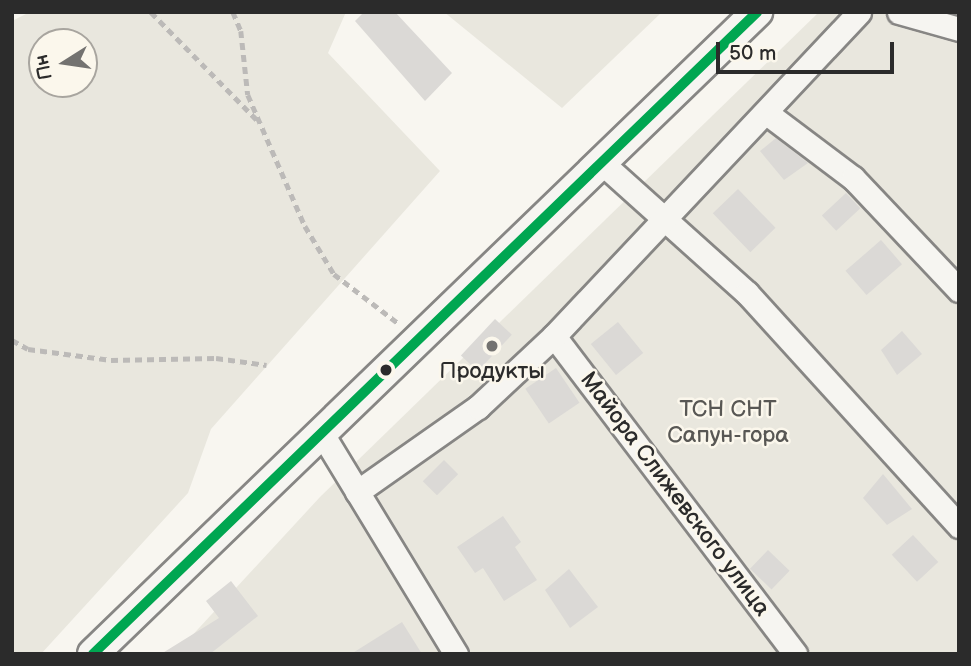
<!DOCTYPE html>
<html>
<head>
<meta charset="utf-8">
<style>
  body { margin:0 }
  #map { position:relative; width:971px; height:666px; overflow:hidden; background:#f8f6f0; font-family:"Balsamiq Sans",sans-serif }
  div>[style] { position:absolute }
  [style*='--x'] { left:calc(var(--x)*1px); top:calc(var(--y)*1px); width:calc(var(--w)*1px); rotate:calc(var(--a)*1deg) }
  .green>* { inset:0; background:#e9e7de }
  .building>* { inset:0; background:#dbd9d6; transform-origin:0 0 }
  .path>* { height:4.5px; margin-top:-2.25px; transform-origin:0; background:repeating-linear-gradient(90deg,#bcbab8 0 7px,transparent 0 12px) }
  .roads { filter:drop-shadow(2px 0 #878684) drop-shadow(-2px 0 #878684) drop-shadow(0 2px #878684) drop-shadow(0 -2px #878684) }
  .minor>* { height:23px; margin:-11.5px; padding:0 11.5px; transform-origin:11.5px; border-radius:11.5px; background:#f6f5f1 }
  .major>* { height:30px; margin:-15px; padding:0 15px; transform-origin:15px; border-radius:15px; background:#f6f5f1 }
  .bus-1>* { height:10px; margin:-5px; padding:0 5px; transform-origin:5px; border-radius:5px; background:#00a651 }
  .dots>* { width:19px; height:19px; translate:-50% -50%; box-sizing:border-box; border:4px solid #fbf7ec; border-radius:50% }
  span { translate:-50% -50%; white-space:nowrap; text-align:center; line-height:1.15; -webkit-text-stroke:5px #fbf7ec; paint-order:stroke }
  .poi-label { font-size:23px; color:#2b2b2b }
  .park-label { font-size:23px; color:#585754 }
  .street-label { font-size:23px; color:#2b2b2b }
  .frame { position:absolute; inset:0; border:14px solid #2b2b2b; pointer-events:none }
  .north { position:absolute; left:28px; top:28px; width:70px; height:70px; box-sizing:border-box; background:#fbf7ec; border:2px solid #a8a59f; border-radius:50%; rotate:258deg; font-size:19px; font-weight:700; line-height:28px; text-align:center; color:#2b2b2b }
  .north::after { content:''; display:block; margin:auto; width:24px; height:32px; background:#737270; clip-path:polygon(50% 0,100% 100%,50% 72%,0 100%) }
  .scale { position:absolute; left:716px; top:42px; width:178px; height:32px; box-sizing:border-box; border:4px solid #2b2b2b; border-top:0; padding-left:9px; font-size:21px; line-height:24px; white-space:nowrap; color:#2b2b2b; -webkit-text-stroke:5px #fbf7ec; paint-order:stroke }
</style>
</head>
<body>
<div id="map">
  <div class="green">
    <i style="clip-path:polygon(evenodd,30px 12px,346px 12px,328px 53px,440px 171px,211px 429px,188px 493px,41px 654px,12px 654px,12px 21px,30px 12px,42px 42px,84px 42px,84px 84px,42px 84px,42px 42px)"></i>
    <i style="clip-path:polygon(444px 12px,662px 12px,562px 108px)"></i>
    <i style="clip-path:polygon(819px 12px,959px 12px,959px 654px,175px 654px,320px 497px)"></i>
  </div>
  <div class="building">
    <i style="clip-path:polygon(364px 12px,395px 12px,452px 73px,425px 101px,355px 21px)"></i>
    <i style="clip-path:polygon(776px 138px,808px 163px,784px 180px,760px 151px)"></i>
    <i style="left:738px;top:189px;width:54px;height:35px;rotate:46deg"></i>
    <i style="left:846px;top:193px;width:21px;height:33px;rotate:47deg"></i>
    <i style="left:881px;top:240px;width:32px;height:47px;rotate:49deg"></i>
    <i style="left:495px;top:319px;width:23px;height:50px;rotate:43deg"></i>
    <i style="left:618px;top:322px;width:40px;height:35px;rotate:51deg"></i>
    <i style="clip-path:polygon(902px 331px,922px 354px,897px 375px,881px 350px)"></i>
    <i style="left:556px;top:368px;width:42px;height:37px;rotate:56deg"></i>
    <i style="left:444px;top:460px;width:20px;height:30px;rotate:45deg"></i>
    <i style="clip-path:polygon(883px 474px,912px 509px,887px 525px,863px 498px)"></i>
    <i style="clip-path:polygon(503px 516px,521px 542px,515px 547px,537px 580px,504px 601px,483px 568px,475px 573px,457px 547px)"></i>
    <i style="left:913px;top:535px;width:37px;height:29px;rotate:47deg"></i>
    <i style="left:768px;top:550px;width:30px;height:26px;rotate:44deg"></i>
    <i style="clip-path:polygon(569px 569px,598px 607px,570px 628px,545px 590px)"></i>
    <i style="clip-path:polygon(231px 581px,258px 616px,210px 654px,161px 654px,219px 618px,206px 601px)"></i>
    <i style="clip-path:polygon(402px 622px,422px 654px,351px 654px)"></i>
  </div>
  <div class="path">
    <i style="--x:151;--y:12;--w:151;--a:45.5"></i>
    <i style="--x:233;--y:12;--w:21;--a:67"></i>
    <i style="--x:241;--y:31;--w:64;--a:83.8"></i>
    <i style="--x:248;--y:95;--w:143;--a:66.5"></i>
    <i style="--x:305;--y:226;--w:56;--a:58.9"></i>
    <i style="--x:334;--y:274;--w:81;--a:37.4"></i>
    <i style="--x:12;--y:340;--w:18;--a:29"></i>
    <i style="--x:28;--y:349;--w:84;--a:7.5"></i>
    <i style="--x:111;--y:360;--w:105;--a:-1.1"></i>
    <i style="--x:216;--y:358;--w:51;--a:7.8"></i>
  </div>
  <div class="roads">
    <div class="minor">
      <i style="--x:899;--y:12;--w:62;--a:15.8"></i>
      <i style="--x:768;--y:114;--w:106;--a:37"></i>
      <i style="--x:853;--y:178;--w:154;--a:46.6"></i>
      <i style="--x:601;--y:162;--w:196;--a:41.9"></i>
      <i style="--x:747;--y:293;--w:315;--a:47.7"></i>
      <i style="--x:554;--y:336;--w:399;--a:52.8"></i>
      <i style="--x:321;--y:432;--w:260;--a:58.7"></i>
      <i style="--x:357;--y:492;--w:148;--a:-35.1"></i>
      <i style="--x:478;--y:407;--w:104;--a:-43.1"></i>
      <i style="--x:554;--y:336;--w:445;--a:-46.7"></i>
    </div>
    <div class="major">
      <i style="--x:93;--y:654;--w:924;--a:-44.03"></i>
    </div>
  </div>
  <div class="bus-1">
    <i style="--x:93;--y:654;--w:924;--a:-44.03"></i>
  </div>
  <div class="dots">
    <i style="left:492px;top:346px;background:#737270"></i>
    <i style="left:386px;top:370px;background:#2b2b2b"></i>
  </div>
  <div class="poi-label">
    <span style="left:492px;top:371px">Продукты</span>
  </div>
  <div class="park-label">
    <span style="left:728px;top:422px">ТСН СНТ<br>Сапун-гора</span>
  </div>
  <div class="street-label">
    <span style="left:675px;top:494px;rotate:53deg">Майора Слижевского улица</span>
  </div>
  <div class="frame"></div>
  <div class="north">Пн</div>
  <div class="scale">50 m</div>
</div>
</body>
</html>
